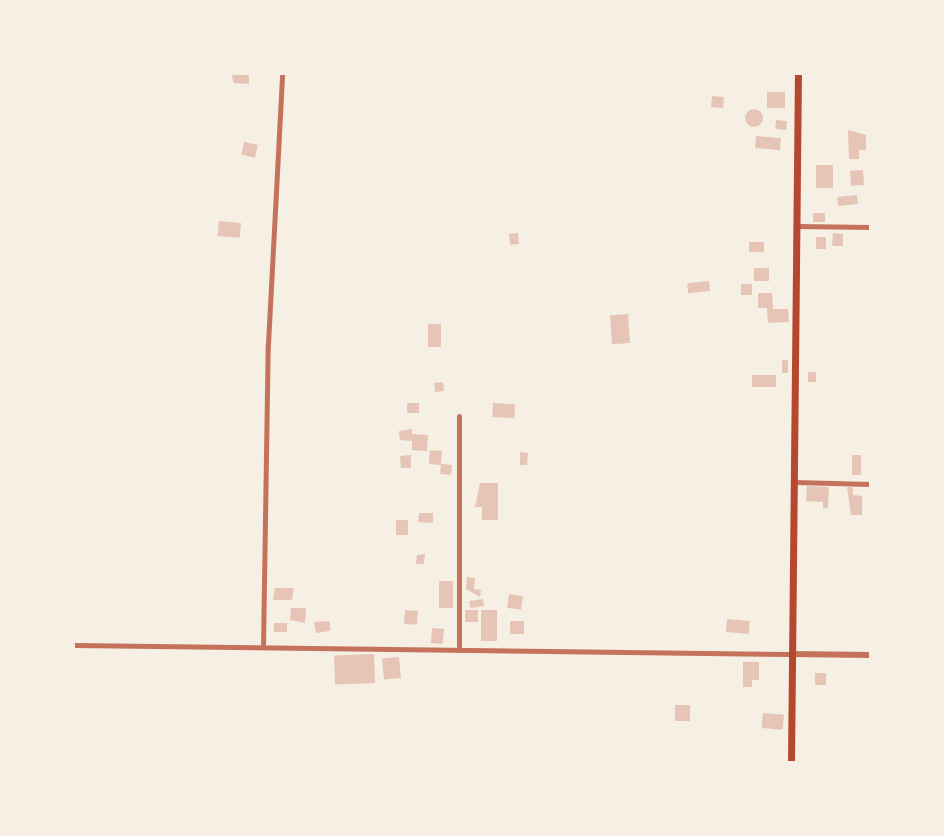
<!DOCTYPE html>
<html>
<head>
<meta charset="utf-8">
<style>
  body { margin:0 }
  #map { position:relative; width:944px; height:836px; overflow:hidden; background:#f6efe4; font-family:"Asap Condensed",sans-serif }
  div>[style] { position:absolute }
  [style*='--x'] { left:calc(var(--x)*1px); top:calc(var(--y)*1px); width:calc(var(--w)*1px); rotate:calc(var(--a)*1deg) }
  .building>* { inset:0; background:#e6c5b7; transform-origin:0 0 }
  .round { border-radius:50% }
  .minor>* { height:5px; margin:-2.5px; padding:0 2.5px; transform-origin:2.5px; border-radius:2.5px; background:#c5725c }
  .tertiary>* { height:6px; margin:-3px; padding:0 3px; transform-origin:3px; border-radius:3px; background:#c5725c }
  .secondary>* { height:7px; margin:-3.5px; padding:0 3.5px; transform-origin:3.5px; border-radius:3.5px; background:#b5482f }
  span { translate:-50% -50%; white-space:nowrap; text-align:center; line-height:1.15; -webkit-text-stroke:6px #f6efe4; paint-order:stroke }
  .frame { position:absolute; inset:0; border:75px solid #f6efe4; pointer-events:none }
</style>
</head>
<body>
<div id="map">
  <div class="building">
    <i style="clip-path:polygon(231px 74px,249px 74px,249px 84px,234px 83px)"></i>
    <i style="left:767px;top:92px;width:18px;height:16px"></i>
    <i style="left:712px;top:96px;width:12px;height:11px;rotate:5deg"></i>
    <i class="round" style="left:745px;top:109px;width:18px;height:18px"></i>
    <i style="left:776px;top:120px;width:11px;height:9px;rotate:5deg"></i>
    <i style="clip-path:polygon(848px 130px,866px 135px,866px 150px,859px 150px,859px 159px,849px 159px)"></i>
    <i style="left:756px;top:136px;width:25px;height:12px;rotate:5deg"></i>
    <i style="left:244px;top:142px;width:14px;height:13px;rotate:12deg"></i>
    <i style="left:816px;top:165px;width:17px;height:23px"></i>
    <i style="left:863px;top:170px;width:15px;height:13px;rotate:86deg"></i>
    <i style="left:857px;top:195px;width:9px;height:20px;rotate:84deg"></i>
    <i style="left:813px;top:213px;width:12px;height:9px"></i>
    <i style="left:219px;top:221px;width:22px;height:15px;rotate:5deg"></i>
    <i style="left:518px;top:233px;width:11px;height:9px;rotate:85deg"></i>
    <i style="clip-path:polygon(833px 233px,843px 234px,843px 246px,832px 246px)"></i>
    <i style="left:816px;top:237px;width:10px;height:12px"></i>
    <i style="left:764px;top:242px;width:10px;height:15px;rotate:90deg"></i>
    <i style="left:754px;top:268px;width:15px;height:13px"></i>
    <i style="left:709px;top:281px;width:10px;height:22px;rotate:84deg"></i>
    <i style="left:741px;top:284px;width:11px;height:11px"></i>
    <i style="clip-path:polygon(758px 293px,772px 293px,773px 309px,788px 309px,789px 322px,768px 323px,767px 308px,758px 308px)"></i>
    <i style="left:628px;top:314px;width:29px;height:18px;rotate:86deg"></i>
    <i style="left:428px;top:324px;width:13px;height:23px"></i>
    <i style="left:782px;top:360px;width:6px;height:13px"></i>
    <i style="left:808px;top:372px;width:8px;height:10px"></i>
    <i style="left:752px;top:375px;width:24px;height:12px"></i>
    <i style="left:443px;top:382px;width:9px;height:9px;rotate:84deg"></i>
    <i style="left:407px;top:403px;width:12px;height:10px"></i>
    <i style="left:493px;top:403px;width:22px;height:14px;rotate:3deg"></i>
    <i style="clip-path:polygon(412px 429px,412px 434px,428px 435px,427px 451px,412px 450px,412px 441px,400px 440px,399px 431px)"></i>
    <i style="left:430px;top:450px;width:12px;height:14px;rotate:5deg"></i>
    <i style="clip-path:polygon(520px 452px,528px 453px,527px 465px,520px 465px)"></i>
    <i style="clip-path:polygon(411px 455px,411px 468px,401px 468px,400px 456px)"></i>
    <i style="left:852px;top:455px;width:9px;height:20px"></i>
    <i style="left:441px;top:464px;width:11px;height:10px;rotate:5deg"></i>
    <i style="clip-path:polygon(480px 483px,498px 483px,498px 520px,482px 520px,482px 507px,475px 507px)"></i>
    <i style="clip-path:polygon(807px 486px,829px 487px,828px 508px,823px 508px,823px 502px,806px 501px)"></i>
    <i style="clip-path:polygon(847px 487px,853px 487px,853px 495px,862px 496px,862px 515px,851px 515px)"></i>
    <i style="clip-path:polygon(419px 513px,433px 513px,433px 523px,418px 522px)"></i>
    <i style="left:396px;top:520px;width:12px;height:15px"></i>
    <i style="clip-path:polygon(425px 554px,424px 564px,416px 564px,417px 555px)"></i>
    <i style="clip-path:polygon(467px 577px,475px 578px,474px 589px,481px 590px,480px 597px,466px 589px)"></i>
    <i style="left:439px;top:581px;width:14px;height:27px"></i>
    <i style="clip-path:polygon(275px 588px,294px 588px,292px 600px,273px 600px)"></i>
    <i style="left:509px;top:594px;width:14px;height:14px;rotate:8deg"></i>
    <i style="left:483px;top:599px;width:7px;height:14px;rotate:82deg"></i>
    <i style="clip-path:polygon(291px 608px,306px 608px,305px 623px,290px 620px)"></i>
    <i style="left:405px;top:610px;width:13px;height:14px;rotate:4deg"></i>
    <i style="left:465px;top:610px;width:13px;height:12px"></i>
    <i style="left:481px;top:610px;width:16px;height:31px"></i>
    <i style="left:727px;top:619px;width:23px;height:13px;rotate:5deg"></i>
    <i style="clip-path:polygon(330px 621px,330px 631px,316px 633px,314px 622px)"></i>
    <i style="left:510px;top:621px;width:14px;height:13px"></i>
    <i style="left:274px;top:623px;width:13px;height:9px"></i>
    <i style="left:432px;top:628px;width:12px;height:15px;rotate:5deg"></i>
    <i style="left:374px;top:654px;width:29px;height:40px;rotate:88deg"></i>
    <i style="left:399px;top:657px;width:21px;height:17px;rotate:85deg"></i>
    <i style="clip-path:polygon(743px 662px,759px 662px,759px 680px,752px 680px,752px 687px,743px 687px)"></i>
    <i style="left:815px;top:673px;width:11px;height:12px"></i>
    <i style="left:675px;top:705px;width:15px;height:16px"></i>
    <i style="left:763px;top:713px;width:21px;height:15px;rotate:5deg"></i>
  </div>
  <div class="minor">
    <i style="--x:797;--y:226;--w:73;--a:0.8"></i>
    <i style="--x:794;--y:482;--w:76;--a:1.5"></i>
    <i style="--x:74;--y:645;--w:718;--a:0.72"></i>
    <i style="--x:263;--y:647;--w:303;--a:-89.1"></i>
    <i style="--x:268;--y:344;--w:270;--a:-87"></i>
    <i style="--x:459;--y:650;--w:234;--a:-90"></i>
  </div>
  <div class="tertiary">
    <i style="--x:792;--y:654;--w:78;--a:0.7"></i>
  </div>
  <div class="secondary">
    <i style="--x:791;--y:762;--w:688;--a:-89.42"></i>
  </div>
  <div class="frame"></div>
</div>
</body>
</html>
